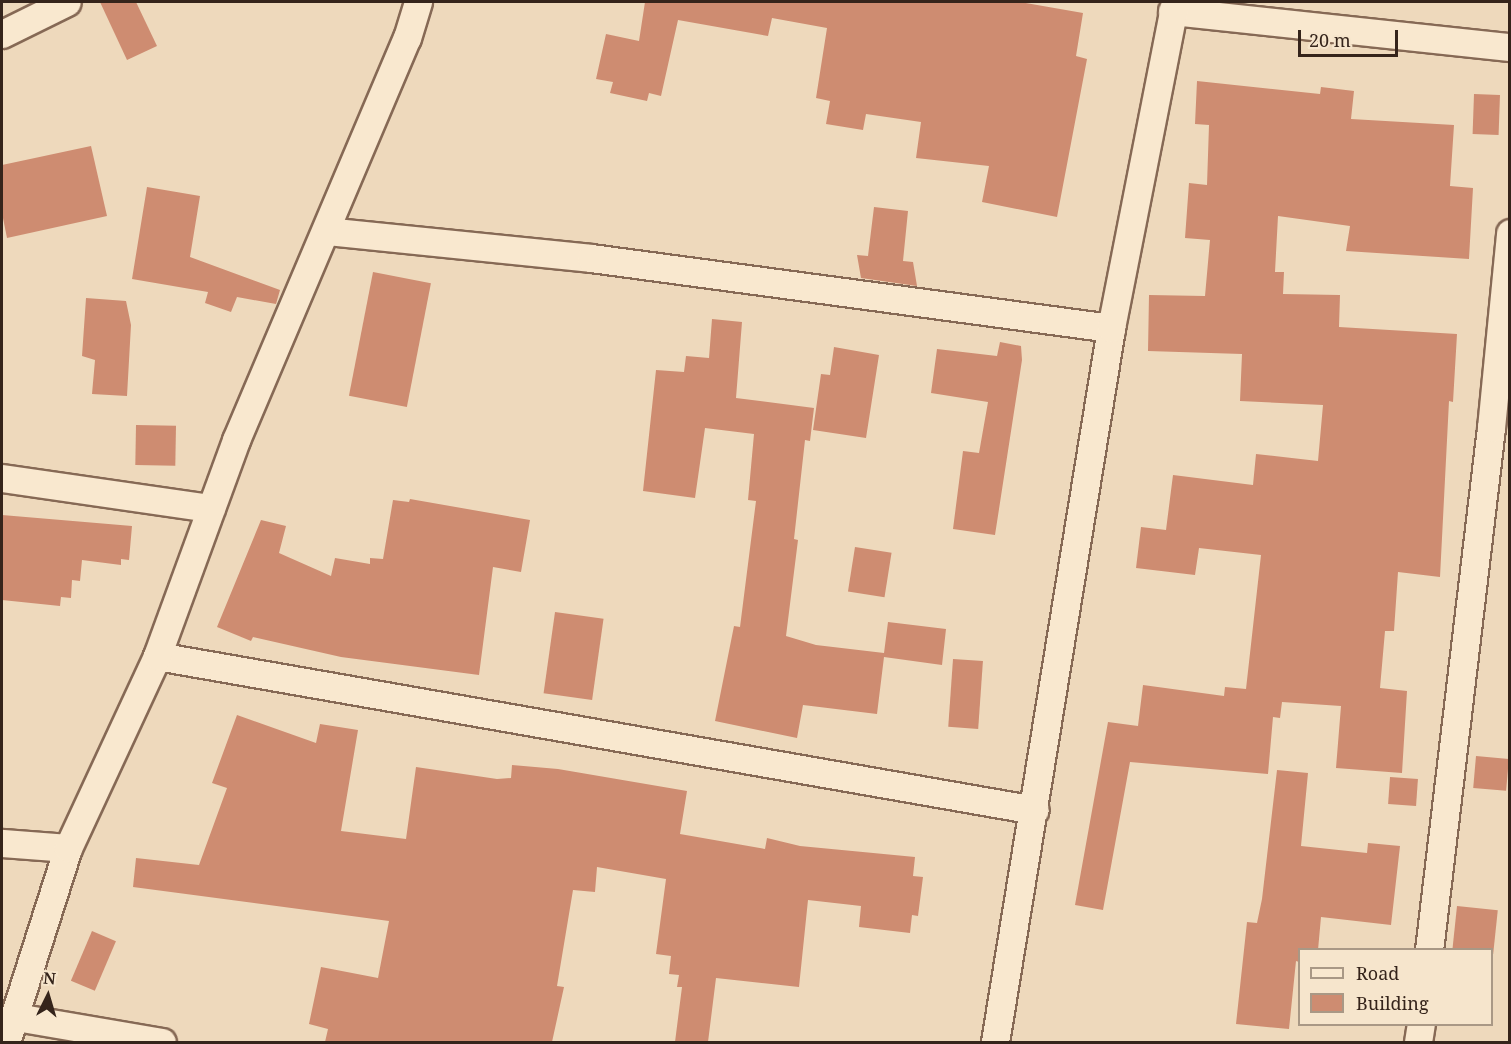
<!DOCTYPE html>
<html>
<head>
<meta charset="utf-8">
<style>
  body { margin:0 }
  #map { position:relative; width:1511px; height:1044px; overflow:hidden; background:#eed9bc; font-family:"Noto Serif",serif }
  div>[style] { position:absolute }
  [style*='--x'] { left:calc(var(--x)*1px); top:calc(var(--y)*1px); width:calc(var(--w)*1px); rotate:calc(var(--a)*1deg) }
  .building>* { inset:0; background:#ce8c71; transform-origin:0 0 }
  .roads { filter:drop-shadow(2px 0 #866955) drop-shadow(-2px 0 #866955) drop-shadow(0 2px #866955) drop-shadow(0 -2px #866955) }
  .street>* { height:27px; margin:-13.5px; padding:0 13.5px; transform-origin:13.5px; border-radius:13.5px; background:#f9e8cf }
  span { translate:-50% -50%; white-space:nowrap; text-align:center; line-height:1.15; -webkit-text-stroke:6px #f6e5cc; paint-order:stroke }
  .frame { position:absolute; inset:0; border:3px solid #35241b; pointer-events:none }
  .legend { position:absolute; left:1298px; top:948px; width:195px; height:78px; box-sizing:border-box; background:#f6e5cc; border:2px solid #a99885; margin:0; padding:8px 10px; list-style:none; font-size:18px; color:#35241b }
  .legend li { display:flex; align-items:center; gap:12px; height:30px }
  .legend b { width:30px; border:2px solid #a99885 }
  .north { position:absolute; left:18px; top:966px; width:60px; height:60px; -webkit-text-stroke:4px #f6e5cc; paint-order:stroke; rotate:5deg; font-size:16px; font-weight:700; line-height:24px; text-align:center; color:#35241b }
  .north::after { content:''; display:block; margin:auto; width:21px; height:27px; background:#35241b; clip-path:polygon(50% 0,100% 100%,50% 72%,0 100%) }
  .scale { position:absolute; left:1298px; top:30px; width:100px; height:27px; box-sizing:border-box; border:3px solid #35241b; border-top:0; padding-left:8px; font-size:18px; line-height:21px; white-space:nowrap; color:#35241b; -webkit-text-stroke:4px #f6e5cc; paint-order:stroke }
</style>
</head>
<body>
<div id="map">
  <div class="building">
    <i style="clip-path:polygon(100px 2px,136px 2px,157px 46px,127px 60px)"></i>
    <i style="clip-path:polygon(645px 2px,1020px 2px,1083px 13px,1076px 56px,1087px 59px,1057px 217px,982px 202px,989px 166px,916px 158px,921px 122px,866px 114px,863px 130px,826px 124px,830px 101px,816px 98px,827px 28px,772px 18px,768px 36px,678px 20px,661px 96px,649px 93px,647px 101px,610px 93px,613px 82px,596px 79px,606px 34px,639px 41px)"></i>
    <i style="clip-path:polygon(1197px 81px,1320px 94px,1321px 87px,1354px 91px,1351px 119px,1454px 125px,1450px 186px,1473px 188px,1469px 259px,1346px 251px,1350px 226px,1278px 216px,1275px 272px,1284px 272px,1283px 294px,1340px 295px,1339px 327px,1457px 334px,1453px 402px,1449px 401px,1440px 577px,1398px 572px,1394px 631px,1385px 631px,1380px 688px,1407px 691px,1402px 773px,1336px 768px,1341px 706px,1282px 702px,1280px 718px,1273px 717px,1268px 774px,1130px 762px,1103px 910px,1075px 905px,1108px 722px,1138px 726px,1143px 685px,1224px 696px,1225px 687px,1246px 689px,1261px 555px,1199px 548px,1195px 575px,1136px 568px,1141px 527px,1166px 530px,1173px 475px,1253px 485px,1256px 454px,1318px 461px,1323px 405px,1240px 401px,1242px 354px,1148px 351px,1149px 295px,1205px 296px,1210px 240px,1185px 238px,1189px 183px,1207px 185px,1209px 125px,1195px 124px)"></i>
    <i style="left:1474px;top:94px;width:26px;height:40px;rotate:2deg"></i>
    <i style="clip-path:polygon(91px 146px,107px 216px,7px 238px,2px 213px,2px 165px)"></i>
    <i style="clip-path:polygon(147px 187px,200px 196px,190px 257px,280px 290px,276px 304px,237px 297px,231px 312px,205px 303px,208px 292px,132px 279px)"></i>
    <i style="clip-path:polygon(874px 207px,908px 211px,903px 261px,913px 262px,917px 286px,861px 278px,857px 255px,868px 256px)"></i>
    <i style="left:373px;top:272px;width:59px;height:126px;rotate:11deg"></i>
    <i style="clip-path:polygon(86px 298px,126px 301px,131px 325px,127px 396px,92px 394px,95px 360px,82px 356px)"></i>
    <i style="clip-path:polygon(712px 319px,742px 322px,736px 398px,814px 408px,810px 441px,805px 440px,794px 539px,798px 540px,786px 636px,816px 645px,884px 653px,888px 622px,946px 629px,942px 665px,884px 657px,877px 714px,803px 705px,797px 738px,715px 721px,734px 626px,740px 627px,756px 501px,748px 500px,754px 434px,705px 428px,695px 498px,643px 491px,656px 370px,684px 372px,686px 356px,709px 358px)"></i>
    <i style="clip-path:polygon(1000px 342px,1021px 346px,1022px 360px,995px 535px,953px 529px,963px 451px,979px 453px,988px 402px,931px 393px,937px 349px,997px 356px)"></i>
    <i style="clip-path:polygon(834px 347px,879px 355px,866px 438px,813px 430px,821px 374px,830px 375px)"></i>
    <i style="left:136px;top:425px;width:40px;height:40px;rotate:1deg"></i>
    <i style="clip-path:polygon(410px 499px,530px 520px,521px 572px,493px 567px,479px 675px,341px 657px,253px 637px,251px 641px,217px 627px,261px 520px,286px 526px,279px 553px,331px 576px,335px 558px,370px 564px,370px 558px,383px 559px,393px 500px,409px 502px)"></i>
    <i style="clip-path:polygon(2px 515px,132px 526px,129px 560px,121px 559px,121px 565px,82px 560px,80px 581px,72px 580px,71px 598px,61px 597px,60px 606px,2px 600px)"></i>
    <i style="left:855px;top:547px;width:37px;height:45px;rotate:9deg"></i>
    <i style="left:555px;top:612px;width:49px;height:82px;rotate:8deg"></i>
    <i style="left:953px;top:659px;width:30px;height:68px;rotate:4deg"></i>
    <i style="clip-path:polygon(237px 715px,316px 743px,320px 724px,358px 730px,341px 831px,406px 839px,416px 767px,497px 779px,511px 778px,512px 765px,558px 769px,687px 791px,680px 834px,765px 849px,767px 838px,800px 846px,915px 857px,913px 876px,923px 877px,918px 916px,912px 915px,910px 933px,859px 927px,861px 906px,808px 900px,799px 987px,716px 978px,708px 1042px,675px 1042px,682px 987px,677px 987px,679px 975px,669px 974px,671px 956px,656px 954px,666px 879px,597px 867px,595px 892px,573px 890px,557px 986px,564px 987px,552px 1042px,325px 1042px,328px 1029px,309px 1024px,321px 967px,378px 978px,389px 921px,133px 887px,136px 858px,199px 865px,227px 788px,212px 783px)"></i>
    <i style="left:1476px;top:756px;width:33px;height:32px;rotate:5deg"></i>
    <i style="clip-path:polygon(1277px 770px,1308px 773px,1301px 846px,1367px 853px,1368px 843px,1400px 846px,1391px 925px,1321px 917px,1318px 950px,1299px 950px,1299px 962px,1296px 961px,1289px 1029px,1236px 1024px,1247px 922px,1257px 923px,1262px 899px)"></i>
    <i style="left:1390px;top:777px;width:28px;height:27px;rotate:4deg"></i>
    <i style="left:1457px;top:906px;width:41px;height:44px;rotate:6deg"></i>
    <i style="left:92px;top:931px;width:26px;height:54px;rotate:23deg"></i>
  </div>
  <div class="roads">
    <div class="street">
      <i style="--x:1172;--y:11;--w:340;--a:6.1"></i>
      <i style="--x:2;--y:34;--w:72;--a:-26.2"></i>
      <i style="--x:326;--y:231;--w:266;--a:5.8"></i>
      <i style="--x:591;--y:258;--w:525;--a:7.67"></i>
      <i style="--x:2;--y:478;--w:211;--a:8.2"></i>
      <i style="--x:157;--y:656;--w:891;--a:9.95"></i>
      <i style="--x:2;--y:843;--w:66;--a:4.3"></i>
      <i style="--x:1429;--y:950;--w:526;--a:-83.23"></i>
      <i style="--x:1491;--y:428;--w:196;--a:-84.4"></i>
      <i style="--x:16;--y:1017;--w:148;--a:9.7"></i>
      <i style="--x:6;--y:1042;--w:204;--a:-72.3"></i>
      <i style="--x:68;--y:848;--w:212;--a:-65.1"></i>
      <i style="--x:157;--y:656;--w:230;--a:-69.9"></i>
      <i style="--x:236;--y:440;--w:437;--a:-67"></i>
      <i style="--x:407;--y:38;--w:38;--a:-73"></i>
      <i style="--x:995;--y:1042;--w:723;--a:-80.77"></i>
      <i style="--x:1111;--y:328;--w:332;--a:-78.9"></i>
      <i style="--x:1418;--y:1042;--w:18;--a:-81"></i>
    </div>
  </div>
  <div class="frame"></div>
  <ul class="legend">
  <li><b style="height:8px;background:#f9e8cf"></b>Road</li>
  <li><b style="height:16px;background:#ce8c71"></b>Building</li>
  </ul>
  <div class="north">N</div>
  <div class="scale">20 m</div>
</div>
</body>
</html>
